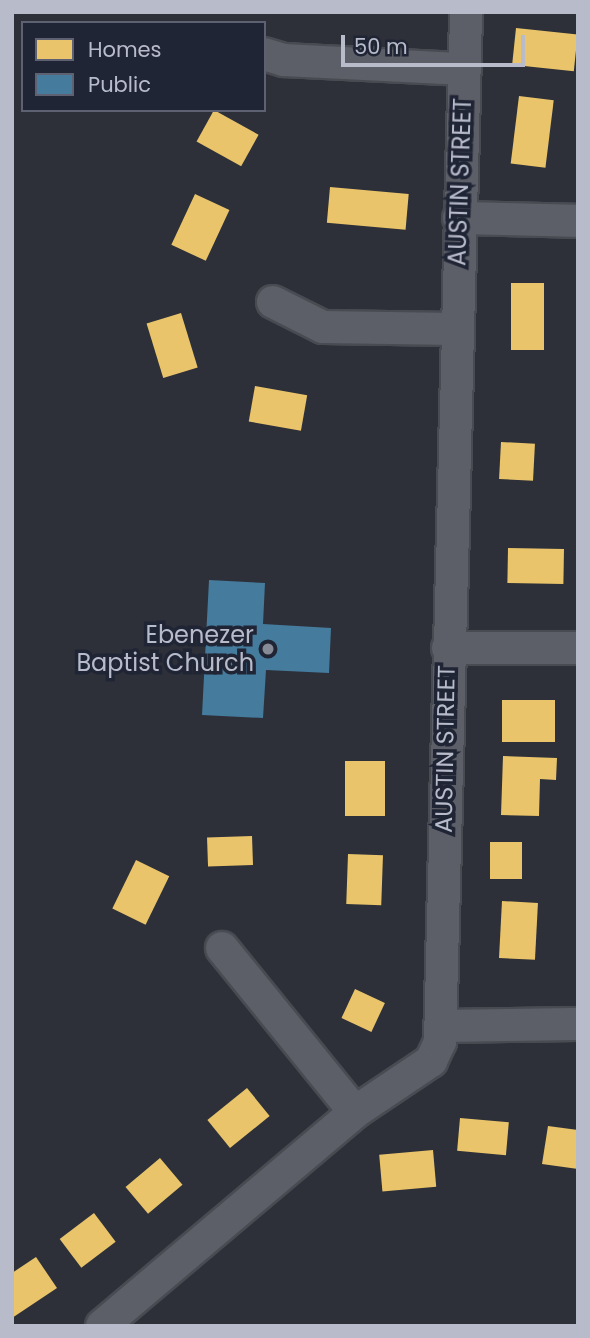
<!DOCTYPE html>
<html>
<head>
<meta charset="utf-8">
<style>
  body { margin:0 }
  #map { position:relative; width:590px; height:1338px; overflow:hidden; background:#2d3039; font-family:Poppins,sans-serif }
  div>[style] { position:absolute }
  [style*='--x'] { left:calc(var(--x)*1px); top:calc(var(--y)*1px); width:calc(var(--w)*1px); rotate:calc(var(--a)*1deg) }
  .homes>* { inset:0; background:#e9c46a; transform-origin:0 0 }
  .public>* { inset:0; background:#457b9d }
  .roads { filter:drop-shadow(2px 0 #494b52) drop-shadow(-2px 0 #494b52) drop-shadow(0 2px #494b52) drop-shadow(0 -2px #494b52) }
  .minor>* { height:32px; margin:-16px; padding:0 16px; transform-origin:16px; border-radius:16px; background:#5d5f68 }
  .dots>* { width:19px; height:19px; translate:-50% -50%; box-sizing:border-box; border:4px solid #202535; border-radius:50% }
  span { translate:-50% -50%; white-space:nowrap; text-align:center; line-height:1.15; -webkit-text-stroke:7px #202535; paint-order:stroke }
  .street-label { font-size:24px; color:#b8bbca }
  .poi-label { font-size:24px; color:#b8bbca }
  .right { translate:-100% -50%; text-align:right }
  .frame { position:absolute; inset:0; border:14px solid #b8bbca; pointer-events:none }
  .legend { position:absolute; left:21px; top:21px; width:245px; height:91px; box-sizing:border-box; background:#202535; border:2px solid #5d6171; margin:0; padding:9px 12px; list-style:none; font-size:21px; color:#b8bbca }
  .legend li { display:flex; align-items:center; gap:14px; height:35px }
  .legend b { width:35px; border:2px solid #5d6171 }
  .scale { position:absolute; left:341px; top:35px; width:184px; height:32px; box-sizing:border-box; border:4px solid #b8bbca; border-top:0; padding-left:9px; font-size:21px; line-height:24px; white-space:nowrap; color:#b8bbca; -webkit-text-stroke:5px #202535; paint-order:stroke }
</style>
</head>
<body>
<div id="map">
  <div class="homes">
    <i style="left:516px;top:28px;width:62px;height:37px;rotate:6deg"></i>
    <i style="left:519px;top:96px;width:35px;height:68px;rotate:7deg"></i>
    <i style="left:214px;top:110px;width:51px;height:36px;rotate:29deg"></i>
    <i style="left:330px;top:187px;width:79px;height:36px;rotate:5deg"></i>
    <i style="left:195px;top:194px;width:38px;height:56px;rotate:25deg"></i>
    <i style="left:511px;top:283px;width:33px;height:67px"></i>
    <i style="left:181px;top:313px;width:57px;height:36px;rotate:73deg"></i>
    <i style="left:255px;top:386px;width:53px;height:36px;rotate:10deg"></i>
    <i style="left:501px;top:442px;width:34px;height:37px;rotate:3deg"></i>
    <i style="left:508px;top:548px;width:56px;height:35px;rotate:1deg"></i>
    <i style="left:502px;top:700px;width:53px;height:42px"></i>
    <i style="clip-path:polygon(503px 756px,557px 758px,556px 780px,540px 779px,539px 816px,501px 815px)"></i>
    <i style="left:345px;top:761px;width:40px;height:55px"></i>
    <i style="left:252px;top:836px;width:29px;height:45px;rotate:88deg"></i>
    <i style="left:490px;top:842px;width:32px;height:37px"></i>
    <i style="left:348px;top:854px;width:35px;height:50px;rotate:2deg"></i>
    <i style="left:136px;top:860px;width:37px;height:54px;rotate:26deg"></i>
    <i style="left:502px;top:901px;width:36px;height:57px;rotate:3deg"></i>
    <i style="left:355px;top:989px;width:33px;height:32px;rotate:25deg"></i>
    <i style="left:247px;top:1088px;width:36px;height:51px;rotate:51deg"></i>
    <i style="left:460px;top:1118px;width:49px;height:33px;rotate:5deg"></i>
    <i style="clip-path:polygon(548px 1126px,578px 1130px,578px 1169px,542px 1164px)"></i>
    <i style="left:433px;top:1150px;width:37px;height:54px;rotate:85deg"></i>
    <i style="left:160px;top:1158px;width:35px;height:45px;rotate:50deg"></i>
    <i style="left:94px;top:1213px;width:36px;height:43px;rotate:53deg"></i>
    <i style="clip-path:polygon(36px 1257px,57px 1288px,12px 1318px,12px 1273px)"></i>
  </div>
  <div class="public">
    <i style="clip-path:polygon(209px 580px,265px 583px,263px 624px,331px 628px,329px 673px,266px 670px,263px 718px,202px 715px)"></i>
  </div>
  <div class="roads">
    <div class="minor">
      <i style="--x:264;--y:54;--w:21;--a:17"></i>
      <i style="--x:284;--y:60;--w:180;--a:2.9"></i>
      <i style="--x:459;--y:218;--w:119;--a:1.4"></i>
      <i style="--x:273;--y:302;--w:56;--a:26.6"></i>
      <i style="--x:323;--y:327;--w:132;--a:0.9"></i>
      <i style="--x:448;--y:648;--w:130;--a:0"></i>
      <i style="--x:222;--y:948;--w:211;--a:51"></i>
      <i style="--x:440;--y:1026;--w:138;--a:-0.8"></i>
      <i style="--x:102;--y:1326;--w:331;--a:-40.2"></i>
      <i style="--x:355;--y:1112;--w:92;--a:-33.9"></i>
      <i style="--x:431;--y:1061;--w:21;--a:-65"></i>
      <i style="--x:440;--y:1042;--w:1030;--a:-88.55"></i>
    </div>
  </div>
  <div class="dots">
    <i style="left:268px;top:649px;background:#878a97"></i>
  </div>
  <div class="street-label">
    <span style="left:460px;top:182px;rotate:-88deg">AUSTIN STREET</span>
    <span style="left:445px;top:749px;rotate:-89deg">AUSTIN STREET</span>
  </div>
  <div class="poi-label">
    <span class="right" style="left:254px;top:649px">Ebenezer<br>Baptist Church</span>
  </div>
  <div class="frame"></div>
  <ul class="legend">
  <li><b style="height:19px;background:#e9c46a"></b>Homes</li>
  <li><b style="height:19px;background:#457b9d"></b>Public</li>
  </ul>
  <div class="scale">50 m</div>
</div>
</body>
</html>
